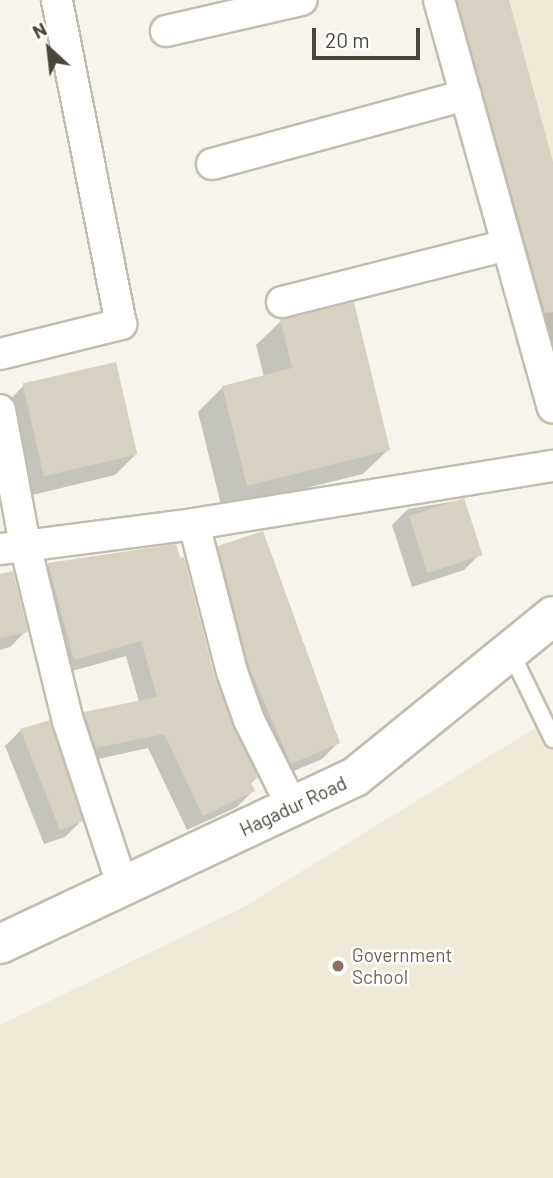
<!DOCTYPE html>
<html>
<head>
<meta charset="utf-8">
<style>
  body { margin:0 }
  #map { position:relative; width:553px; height:1178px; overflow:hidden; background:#f6f4ec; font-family:Barlow,sans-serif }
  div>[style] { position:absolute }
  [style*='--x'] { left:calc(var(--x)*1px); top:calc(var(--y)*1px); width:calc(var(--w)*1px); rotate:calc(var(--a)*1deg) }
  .education>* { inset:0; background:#eeead7 }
  .shadow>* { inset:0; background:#0003 }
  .building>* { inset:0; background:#d7d1c2; transform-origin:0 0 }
  .roads { filter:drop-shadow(2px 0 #c1bdaf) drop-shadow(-2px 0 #c1bdaf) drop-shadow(0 2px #c1bdaf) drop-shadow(0 -2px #c1bdaf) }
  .service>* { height:16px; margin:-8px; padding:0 8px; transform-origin:8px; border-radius:8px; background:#fff }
  .minor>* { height:30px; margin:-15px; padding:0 15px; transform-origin:15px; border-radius:15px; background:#fff }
  .tertiary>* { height:38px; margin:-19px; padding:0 19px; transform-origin:19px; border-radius:19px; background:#fff }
  .dots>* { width:19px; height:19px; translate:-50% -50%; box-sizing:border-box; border:4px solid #fff; border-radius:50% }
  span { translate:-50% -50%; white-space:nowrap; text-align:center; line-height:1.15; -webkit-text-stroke:5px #fff; paint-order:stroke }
  .street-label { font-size:19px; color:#4a4639 }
  .education-label { font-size:19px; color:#785e54 }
  .left { translate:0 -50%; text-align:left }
  .north { position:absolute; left:14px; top:14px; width:70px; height:70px; -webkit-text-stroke:5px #fff; paint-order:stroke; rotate:333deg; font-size:19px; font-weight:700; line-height:28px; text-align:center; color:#4a4639 }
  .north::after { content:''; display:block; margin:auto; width:24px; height:32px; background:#4a4639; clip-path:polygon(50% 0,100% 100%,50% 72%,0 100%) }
  .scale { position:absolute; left:312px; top:28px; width:108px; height:32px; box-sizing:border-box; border:4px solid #4a4639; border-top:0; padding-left:9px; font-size:21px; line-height:24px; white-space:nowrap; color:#4a4639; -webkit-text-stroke:5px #fff; paint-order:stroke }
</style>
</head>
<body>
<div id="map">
  <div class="education">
    <i style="clip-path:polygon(450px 0,553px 0,553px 365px)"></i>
    <i style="clip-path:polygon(553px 717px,553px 1178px,0 1178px,0 1025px,244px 907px)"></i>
  </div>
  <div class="shadow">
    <i style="clip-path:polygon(431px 0,507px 0,553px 170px,553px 354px)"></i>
    <i style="clip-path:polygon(281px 321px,388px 450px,363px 474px,222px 509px,198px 412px,223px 387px,264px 377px,256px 345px)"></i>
    <i style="clip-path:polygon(24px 385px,136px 454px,115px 475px,24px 497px,3px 407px)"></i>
    <i style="clip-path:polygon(462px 500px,480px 554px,464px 570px,412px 587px,392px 525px,408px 509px)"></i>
    <i style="clip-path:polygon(175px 546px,214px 678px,256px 778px,250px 784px,253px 791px,237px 807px,187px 830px,148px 748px,80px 763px,69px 730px,85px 714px,139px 702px,126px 656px,58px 675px,33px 581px,48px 565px)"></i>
    <i style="clip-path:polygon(219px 547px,338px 743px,322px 759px,275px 779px,203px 563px)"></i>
    <i style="clip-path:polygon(0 576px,26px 631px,10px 647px,0 650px)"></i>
    <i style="clip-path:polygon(21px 730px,81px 821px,65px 837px,44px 844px,5px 746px)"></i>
  </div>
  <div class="building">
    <i style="clip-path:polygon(457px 0,509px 0,553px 162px,553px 312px,545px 313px)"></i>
    <i style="clip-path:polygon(354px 302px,390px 450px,247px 486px,222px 386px,292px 368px,280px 319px)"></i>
    <i style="left:116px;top:362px;width:95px;height:96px;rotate:77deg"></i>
    <i style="left:464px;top:498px;width:60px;height:58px;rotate:72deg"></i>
    <i style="clip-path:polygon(263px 531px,340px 743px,291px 764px,249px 667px,218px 546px)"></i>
    <i style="clip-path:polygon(176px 544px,180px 558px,184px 557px,215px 678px,258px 778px,250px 781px,255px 791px,203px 816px,164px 734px,96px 748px,84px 712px,157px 697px,141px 641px,74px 660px,48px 563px)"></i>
    <i style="clip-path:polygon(13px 571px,28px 632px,0 638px,0 574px)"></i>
    <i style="clip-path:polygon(50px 720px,83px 821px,60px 830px,20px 729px)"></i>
  </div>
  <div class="roads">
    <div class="service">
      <i style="--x:510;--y:651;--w:98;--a:64"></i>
    </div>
    <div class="minor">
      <i style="--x:439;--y:0;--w:423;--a:74.4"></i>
      <i style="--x:166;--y:31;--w:139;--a:-12.9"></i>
      <i style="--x:212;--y:164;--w:263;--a:-15.2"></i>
      <i style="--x:282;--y:302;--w:232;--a:-14.2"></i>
      <i style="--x:0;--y:354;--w:125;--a:-13.9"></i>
      <i style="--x:121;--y:324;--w:330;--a:-101.2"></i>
      <i style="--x:0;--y:410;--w:137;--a:79.5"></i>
      <i style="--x:25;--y:545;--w:181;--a:76.3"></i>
      <i style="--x:68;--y:721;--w:175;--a:71.7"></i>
      <i style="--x:194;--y:524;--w:153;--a:75.6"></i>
      <i style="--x:232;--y:672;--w:51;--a:70.5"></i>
      <i style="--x:249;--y:720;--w:96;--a:63.4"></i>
      <i style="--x:0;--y:549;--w:196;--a:-7.3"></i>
      <i style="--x:194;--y:524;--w:364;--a:-9.2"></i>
    </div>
    <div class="tertiary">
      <i style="--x:0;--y:944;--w:392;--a:-25.2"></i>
      <i style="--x:355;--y:777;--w:255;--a:-39.1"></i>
    </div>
  </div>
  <div class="dots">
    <i style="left:338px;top:966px;background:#8d6e63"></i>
  </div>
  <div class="street-label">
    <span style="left:293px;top:806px;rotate:-25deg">Hagadur Road</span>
  </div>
  <div class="education-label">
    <span class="left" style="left:352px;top:966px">Government<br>School</span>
  </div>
  <div class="north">N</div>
  <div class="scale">20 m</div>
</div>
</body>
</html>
